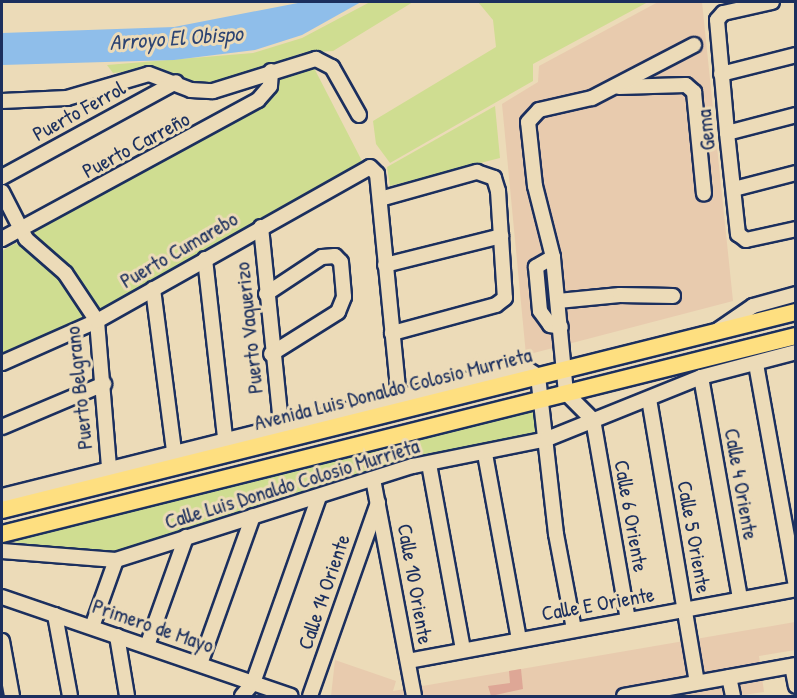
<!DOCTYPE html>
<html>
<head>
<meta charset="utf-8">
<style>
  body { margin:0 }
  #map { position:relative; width:797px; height:698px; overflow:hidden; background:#ecdbb8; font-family:"Patrick Hand",sans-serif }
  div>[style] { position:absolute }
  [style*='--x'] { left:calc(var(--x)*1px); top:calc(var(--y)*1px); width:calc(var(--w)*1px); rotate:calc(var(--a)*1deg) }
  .built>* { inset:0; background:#e8cbae }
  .green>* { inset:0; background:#cfdd91 }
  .water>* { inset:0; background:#8fbeea }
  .building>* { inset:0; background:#dea796 }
  .roads { filter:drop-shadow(2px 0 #1b2f5e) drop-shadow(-2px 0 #1b2f5e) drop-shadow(0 2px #1b2f5e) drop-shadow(0 -2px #1b2f5e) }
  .minor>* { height:14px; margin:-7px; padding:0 7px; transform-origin:7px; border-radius:7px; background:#ecdbb8 }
  .major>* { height:16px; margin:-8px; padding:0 8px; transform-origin:8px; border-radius:8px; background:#fedf80 }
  span { translate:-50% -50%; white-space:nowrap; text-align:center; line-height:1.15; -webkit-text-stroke:6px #ecdbb8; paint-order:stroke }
  .street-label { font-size:21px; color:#1b2f5e }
  .water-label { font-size:22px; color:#2c4473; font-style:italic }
  .frame { position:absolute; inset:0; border:3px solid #1b2f5e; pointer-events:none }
</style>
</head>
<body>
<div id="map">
  <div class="built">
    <i style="clip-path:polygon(658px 2px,702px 2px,733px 301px,526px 355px,502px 104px,538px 82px,539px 66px)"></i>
    <i style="clip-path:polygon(795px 622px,795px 650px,759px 656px,764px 692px,737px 696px,331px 696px,335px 660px,396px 681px,393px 691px)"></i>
  </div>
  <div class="green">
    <i style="clip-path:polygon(370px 2px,413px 2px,333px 51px,302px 53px,223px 83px,197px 86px,161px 68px,113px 73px,107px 65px,253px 53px,302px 38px)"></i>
    <i style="clip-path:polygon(478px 2px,648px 2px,533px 64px,533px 81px,390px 163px,376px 144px,373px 121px,496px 47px,493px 20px)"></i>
    <i style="clip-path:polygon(312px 64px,362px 161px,98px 311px,71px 266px,32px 232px,265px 106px,277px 90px,278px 76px)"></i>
    <i style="clip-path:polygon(495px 106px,500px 158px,390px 186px,387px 167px)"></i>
    <i style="clip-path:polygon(16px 243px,63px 280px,85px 318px,2px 354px,2px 251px)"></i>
    <i style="clip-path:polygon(537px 407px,545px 432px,486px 448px,429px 453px,108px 553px,2px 541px)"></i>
  </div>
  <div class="water">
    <i style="clip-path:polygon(303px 2px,361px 2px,302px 35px,255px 50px,174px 60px,2px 65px,2px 33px,174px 27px)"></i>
  </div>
  <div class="building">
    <i style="clip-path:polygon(521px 669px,523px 689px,491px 696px,488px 686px,510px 683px,509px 671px)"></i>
  </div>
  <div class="roads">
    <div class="minor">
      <i style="--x:772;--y:2;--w:50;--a:167.3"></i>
      <i style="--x:723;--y:13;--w:9;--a:131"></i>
      <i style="--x:717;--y:20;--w:113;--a:84.9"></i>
      <i style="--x:727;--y:133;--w:102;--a:83.8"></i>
      <i style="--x:738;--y:234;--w:10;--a:37"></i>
      <i style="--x:746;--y:240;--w:51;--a:-12.4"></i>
      <i style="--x:721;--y:74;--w:77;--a:-14.2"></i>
      <i style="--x:619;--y:87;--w:67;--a:-1.7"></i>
      <i style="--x:686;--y:85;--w:11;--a:41"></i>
      <i style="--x:694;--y:92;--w:102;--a:84.4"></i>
      <i style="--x:2;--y:101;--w:65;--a:-2.6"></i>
      <i style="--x:67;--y:98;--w:85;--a:-16.3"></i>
      <i style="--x:149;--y:74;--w:45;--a:20.9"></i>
      <i style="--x:191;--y:90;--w:22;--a:3"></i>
      <i style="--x:213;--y:91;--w:108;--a:-17.3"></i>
      <i style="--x:316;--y:59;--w:18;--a:27"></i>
      <i style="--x:332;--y:67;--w:55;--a:60.6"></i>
      <i style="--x:727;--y:133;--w:71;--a:-14.6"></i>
      <i style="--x:2;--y:177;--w:198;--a:-28.6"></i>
      <i style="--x:734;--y:189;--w:64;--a:-14.5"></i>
      <i style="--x:2;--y:192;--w:53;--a:62.9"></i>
      <i style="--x:26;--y:239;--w:52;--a:41.1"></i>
      <i style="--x:65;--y:273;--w:58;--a:56.3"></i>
      <i style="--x:97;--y:321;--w:146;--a:85.3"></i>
      <i style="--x:380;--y:199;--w:101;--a:-15.6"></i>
      <i style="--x:477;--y:172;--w:18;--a:19"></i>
      <i style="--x:494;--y:178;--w:14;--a:73"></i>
      <i style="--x:498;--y:191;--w:107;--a:86.3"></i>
      <i style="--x:505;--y:298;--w:11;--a:142"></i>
      <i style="--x:496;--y:305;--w:108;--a:164.9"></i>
      <i style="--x:261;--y:227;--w:199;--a:84.2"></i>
      <i style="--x:2;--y:239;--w:291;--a:-28.5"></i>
      <i style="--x:258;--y:100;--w:18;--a:-49"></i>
      <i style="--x:270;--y:86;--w:15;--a:-86"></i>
      <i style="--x:553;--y:257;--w:20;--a:150"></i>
      <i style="--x:536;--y:267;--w:44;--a:84.8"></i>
      <i style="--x:540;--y:311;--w:17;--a:54"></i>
      <i style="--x:550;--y:325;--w:11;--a:10"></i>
      <i style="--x:205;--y:259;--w:180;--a:83.6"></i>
      <i style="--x:385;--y:265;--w:120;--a:-14"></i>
      <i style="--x:153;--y:289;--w:171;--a:82.6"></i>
      <i style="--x:266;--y:294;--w:67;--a:-33.5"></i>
      <i style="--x:322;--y:257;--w:13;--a:-4"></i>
      <i style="--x:335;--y:256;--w:8;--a:45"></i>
      <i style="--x:341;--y:262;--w:35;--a:85"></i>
      <i style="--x:344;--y:297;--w:16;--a:112"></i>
      <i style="--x:338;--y:312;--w:79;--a:147.9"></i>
      <i style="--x:558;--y:301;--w:62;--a:-5.5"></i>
      <i style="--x:620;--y:295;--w:53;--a:1.1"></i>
      <i style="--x:715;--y:332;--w:46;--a:-34.4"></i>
      <i style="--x:753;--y:306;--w:45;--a:-15.6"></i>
      <i style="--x:2;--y:363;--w:104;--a:-23.9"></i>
      <i style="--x:97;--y:321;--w:313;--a:-29.4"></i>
      <i style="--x:370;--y:167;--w:10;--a:45"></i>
      <i style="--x:377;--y:174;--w:224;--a:84.4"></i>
      <i style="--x:756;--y:364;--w:227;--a:79.8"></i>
      <i style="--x:701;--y:377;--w:225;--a:80"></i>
      <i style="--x:649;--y:399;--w:287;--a:80.4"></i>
      <i style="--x:2;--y:427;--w:111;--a:-22.9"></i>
      <i style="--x:485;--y:454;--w:188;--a:79.6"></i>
      <i style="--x:429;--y:464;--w:189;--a:79.6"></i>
      <i style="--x:373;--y:479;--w:221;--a:79.3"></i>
      <i style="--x:2;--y:496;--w:525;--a:-14.01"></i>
      <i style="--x:511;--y:369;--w:16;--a:0"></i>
      <i style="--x:527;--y:369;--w:13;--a:32"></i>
      <i style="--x:538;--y:376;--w:159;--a:83.5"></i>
      <i style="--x:556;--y:534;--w:97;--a:79.3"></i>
      <i style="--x:2;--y:551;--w:114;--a:4.5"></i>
      <i style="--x:116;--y:560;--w:312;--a:-17.6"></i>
      <i style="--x:413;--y:466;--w:137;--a:-11.4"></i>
      <i style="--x:547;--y:439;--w:166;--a:-21.9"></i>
      <i style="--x:701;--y:377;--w:98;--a:-14.7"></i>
      <i style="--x:2;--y:597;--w:305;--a:18.9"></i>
      <i style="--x:55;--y:615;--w:82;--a:79.5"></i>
      <i style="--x:628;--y:620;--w:203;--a:-99.9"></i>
      <i style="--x:593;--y:420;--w:38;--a:-135"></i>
      <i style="--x:566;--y:393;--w:137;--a:-95.5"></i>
      <i style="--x:553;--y:257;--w:73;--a:-104.2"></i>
      <i style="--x:535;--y:186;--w:64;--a:-96.2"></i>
      <i style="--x:528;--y:122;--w:16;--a:-47"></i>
      <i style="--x:539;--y:110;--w:54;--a:-12.8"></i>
      <i style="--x:592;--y:98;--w:115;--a:-27.5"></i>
      <i style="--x:92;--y:627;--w:71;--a:-70.3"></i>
      <i style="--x:117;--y:636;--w:61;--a:80.5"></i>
      <i style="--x:2;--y:641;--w:56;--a:79.7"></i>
      <i style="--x:147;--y:646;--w:116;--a:-70.3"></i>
      <i style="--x:408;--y:661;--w:395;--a:-10.5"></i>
      <i style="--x:200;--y:664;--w:157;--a:-70.3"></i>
      <i style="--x:792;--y:666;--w:20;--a:79"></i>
      <i style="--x:729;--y:677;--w:19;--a:78"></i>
      <i style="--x:242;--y:696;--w:17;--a:-50"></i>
      <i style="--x:253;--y:683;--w:197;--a:-70.5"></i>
      <i style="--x:310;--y:696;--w:205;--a:-70.6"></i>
      <i style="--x:624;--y:696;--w:175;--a:-10.2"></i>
    </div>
    <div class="major">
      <i style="--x:2;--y:510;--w:818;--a:-14"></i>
      <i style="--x:2;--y:534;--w:818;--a:-14"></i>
    </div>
  </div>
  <div class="street-label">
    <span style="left:79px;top:111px;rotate:-29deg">Puerto Ferrol</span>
    <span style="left:706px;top:130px;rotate:-96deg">Gema</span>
    <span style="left:136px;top:145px;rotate:-28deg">Puerto Carreño</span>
    <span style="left:179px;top:250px;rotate:-30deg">Puerto Cumarebo</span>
    <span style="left:249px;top:328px;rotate:-96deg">Puerto Vaquerizo</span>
    <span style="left:79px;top:388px;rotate:-96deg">Puerto Belgrano</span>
    <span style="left:393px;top:389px;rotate:-14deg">Avenida Luis Donaldo Colosio Murrieta</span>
    <span style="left:292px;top:484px;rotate:-17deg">Calle Luis Donaldo Colosio Murrieta</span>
    <span style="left:741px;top:484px;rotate:80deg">Calle 4 Oriente</span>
    <span style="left:631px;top:516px;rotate:80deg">Calle 6 Oriente</span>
    <span style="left:694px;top:537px;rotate:80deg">Calle 5 Oriente</span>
    <span style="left:415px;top:584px;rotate:80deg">Calle 10 Oriente</span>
    <span style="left:324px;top:592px;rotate:-71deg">Calle 14 Oriente</span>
    <span style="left:598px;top:604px;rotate:-10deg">Calle E Oriente</span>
    <span style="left:153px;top:626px;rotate:19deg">Primero de Mayo</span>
  </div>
  <div class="water-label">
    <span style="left:176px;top:38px;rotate:-4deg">Arroyo El Obispo</span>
  </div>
  <div class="frame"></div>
</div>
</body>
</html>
